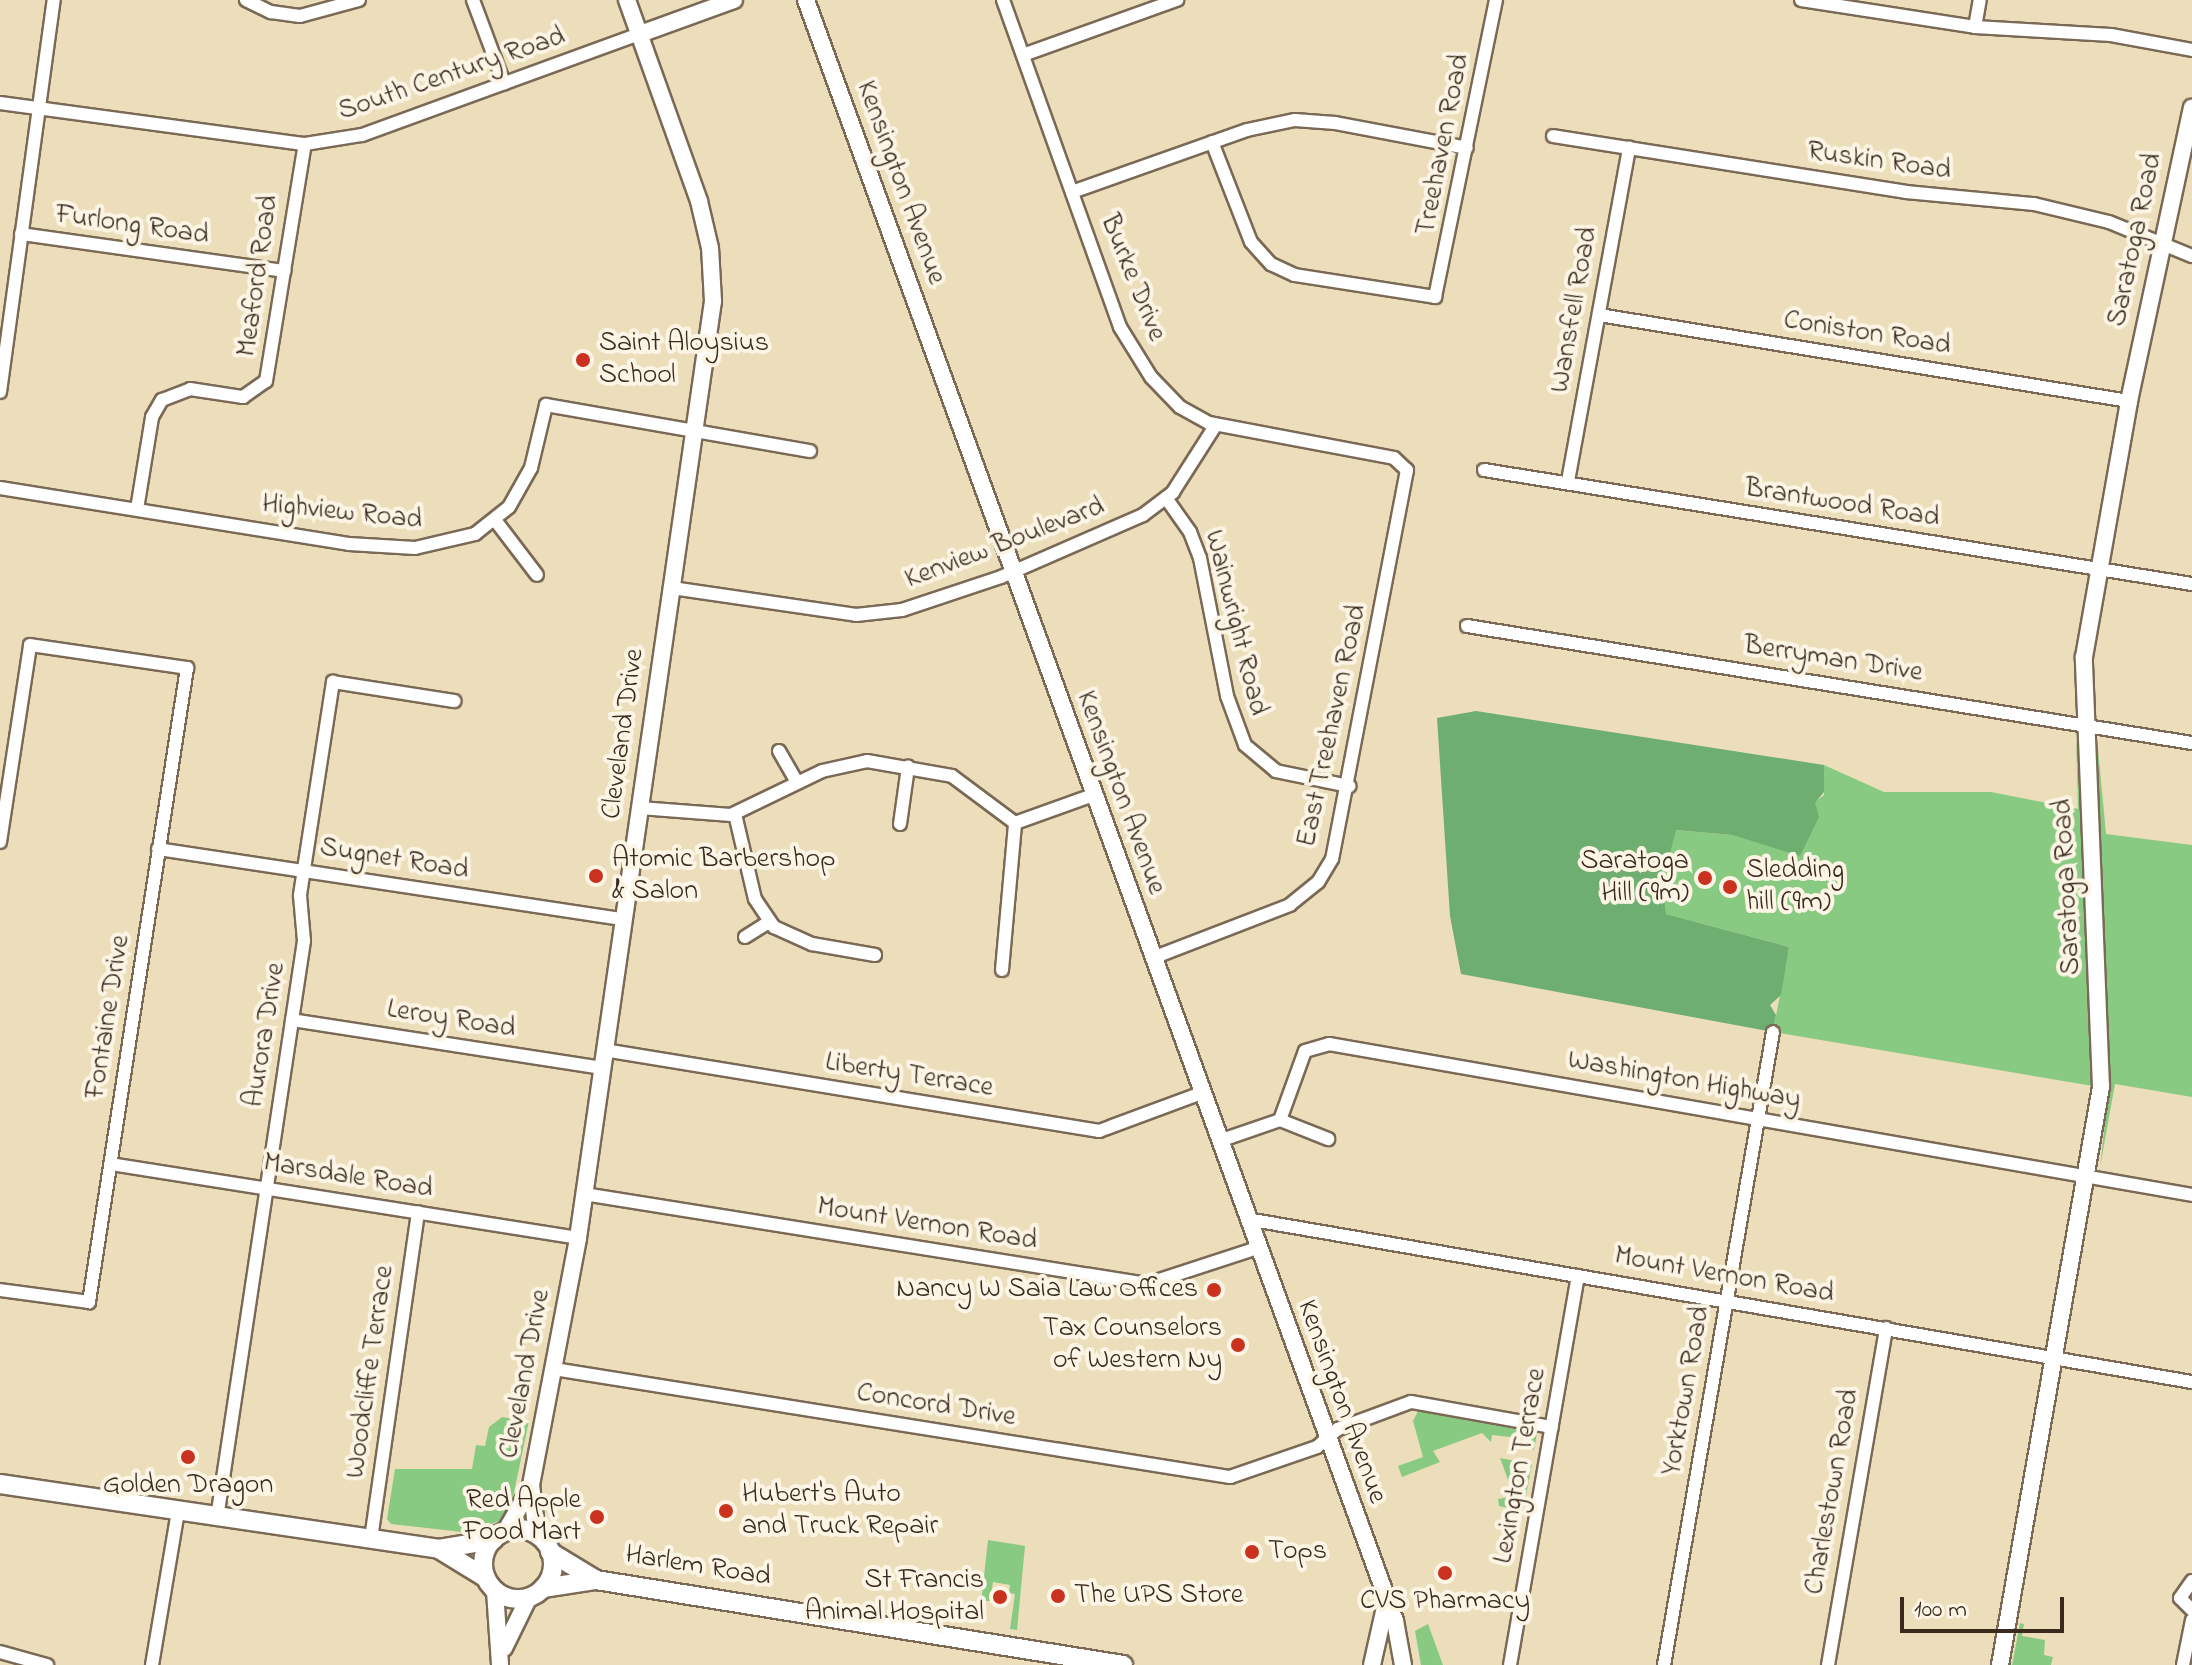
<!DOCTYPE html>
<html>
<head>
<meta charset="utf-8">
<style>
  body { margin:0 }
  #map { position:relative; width:2192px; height:1665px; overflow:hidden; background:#ecdebb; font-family:"Indie Flower",sans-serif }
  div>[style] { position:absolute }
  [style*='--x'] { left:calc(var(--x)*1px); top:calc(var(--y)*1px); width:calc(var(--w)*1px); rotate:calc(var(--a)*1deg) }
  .green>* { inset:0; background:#89ca82 }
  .forest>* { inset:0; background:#6eae70 }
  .roads { filter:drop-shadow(2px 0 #796955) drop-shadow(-2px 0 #796955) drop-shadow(0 2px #796955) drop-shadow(0 -2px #796955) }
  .minor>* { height:12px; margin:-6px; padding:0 6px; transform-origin:6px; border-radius:6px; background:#fff }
  .tertiary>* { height:16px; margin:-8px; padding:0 8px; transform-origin:8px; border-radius:8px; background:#fff }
  .secondary>* { height:18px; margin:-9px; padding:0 9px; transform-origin:9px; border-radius:9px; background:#fff }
  .secondary>.ring { margin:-9px; padding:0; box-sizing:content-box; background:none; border:18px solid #fff; border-radius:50% }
  .dots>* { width:22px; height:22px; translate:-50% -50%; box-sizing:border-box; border:4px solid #fcf5e5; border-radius:50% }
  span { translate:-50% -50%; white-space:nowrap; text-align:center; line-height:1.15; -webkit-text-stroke:8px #fcf5e5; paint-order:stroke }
  .street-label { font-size:28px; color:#3b2a1e }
  .poi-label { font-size:28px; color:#3b2a1e }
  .left { translate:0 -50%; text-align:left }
  .right { translate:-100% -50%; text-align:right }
  .scale { position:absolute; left:1900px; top:1597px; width:164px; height:36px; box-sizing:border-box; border:4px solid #3b2a1e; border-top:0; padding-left:10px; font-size:24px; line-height:28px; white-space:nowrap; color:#3b2a1e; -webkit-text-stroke:6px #fcf5e5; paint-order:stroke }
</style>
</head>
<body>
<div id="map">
  <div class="green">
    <i style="clip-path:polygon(2076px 733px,2084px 841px,2093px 1086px,1773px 1032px,1789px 947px,1666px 914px,1663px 882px,1675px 830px,1732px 835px,1800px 855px,1814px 803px,1824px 795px,1824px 765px,1884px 792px,1991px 792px,2078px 809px)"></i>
    <i style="clip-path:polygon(2097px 738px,2106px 834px,2192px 845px,2192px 1097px,2115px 1084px,2100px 1167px,2110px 1078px)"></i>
    <i style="clip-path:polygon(1418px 1411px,1537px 1433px,1534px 1450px,1529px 1448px,1529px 1439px,1492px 1435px,1491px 1442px,1482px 1433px,1433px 1451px,1440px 1462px,1402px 1477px,1398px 1466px,1423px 1457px,1413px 1421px)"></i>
    <i style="clip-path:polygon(502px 1417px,529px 1421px,513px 1497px,503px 1519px,471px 1533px,391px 1524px,387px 1519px,395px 1469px,472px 1469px,476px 1445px,485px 1446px,489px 1427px)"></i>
    <i style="clip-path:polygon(1500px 1458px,1515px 1461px,1515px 1471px,1532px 1464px,1523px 1512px,1499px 1506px,1498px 1499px,1514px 1496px)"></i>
    <i style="clip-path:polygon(988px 1540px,1025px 1546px,1017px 1630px,1010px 1629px,1015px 1594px,1009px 1593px,1010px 1585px,993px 1582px,990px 1601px,984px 1601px,980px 1612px)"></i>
    <i style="clip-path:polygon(2020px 1623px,2024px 1624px,2022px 1636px,2045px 1640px,2044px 1655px,2053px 1657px,2051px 1665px,2012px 1665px)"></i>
    <i style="clip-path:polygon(1428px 1624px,1443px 1665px,1421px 1665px,1415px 1631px)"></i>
  </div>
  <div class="forest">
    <i style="clip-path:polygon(1476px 711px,1824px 765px,1824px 792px,1815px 803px,1819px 817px,1800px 856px,1732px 835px,1676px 830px,1663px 881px,1666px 914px,1789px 947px,1781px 995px,1770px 1005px,1776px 1015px,1773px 1032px,1461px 974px,1450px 916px,1437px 718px)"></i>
  </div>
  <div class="roads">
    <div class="minor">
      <i style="--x:246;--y:0;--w:28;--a:26"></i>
      <i style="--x:271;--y:12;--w:29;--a:8"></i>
      <i style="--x:300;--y:16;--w:61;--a:-15.2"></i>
      <i style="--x:473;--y:0;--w:89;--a:69.5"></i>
      <i style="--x:1003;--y:0;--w:347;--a:70.3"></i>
      <i style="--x:1120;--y:327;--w:59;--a:58.2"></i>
      <i style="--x:1151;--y:377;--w:42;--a:46"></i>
      <i style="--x:1180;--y:407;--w:33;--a:29"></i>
      <i style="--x:1209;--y:423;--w:188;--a:10.7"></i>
      <i style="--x:1394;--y:458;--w:18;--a:43"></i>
      <i style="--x:1407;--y:470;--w:396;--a:100.9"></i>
      <i style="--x:1332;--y:859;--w:27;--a:121"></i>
      <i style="--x:1318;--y:882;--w:36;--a:141"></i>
      <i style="--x:1290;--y:905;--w:147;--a:158.9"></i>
      <i style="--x:1801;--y:0;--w:176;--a:8.8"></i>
      <i style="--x:1975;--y:27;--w:136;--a:3.4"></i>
      <i style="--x:2111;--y:35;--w:82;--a:10.5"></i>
      <i style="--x:1975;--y:27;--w:27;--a:-80"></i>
      <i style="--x:1023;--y:55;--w:164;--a:-19.7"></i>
      <i style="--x:0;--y:103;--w:308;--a:7.7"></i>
      <i style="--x:305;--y:144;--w:58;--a:-9"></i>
      <i style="--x:362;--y:135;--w:296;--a:-20"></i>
      <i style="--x:1553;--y:136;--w:357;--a:9"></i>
      <i style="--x:1906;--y:192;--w:129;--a:5.4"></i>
      <i style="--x:2034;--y:204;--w:77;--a:13.5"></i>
      <i style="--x:2109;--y:222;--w:90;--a:22.3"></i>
      <i style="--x:1212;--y:142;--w:107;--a:68.7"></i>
      <i style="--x:1251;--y:242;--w:30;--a:48"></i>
      <i style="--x:1271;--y:264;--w:26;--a:25"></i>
      <i style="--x:1295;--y:275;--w:142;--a:8.9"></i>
      <i style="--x:1435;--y:297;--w:303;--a:-78.4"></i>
      <i style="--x:1072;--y:192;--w:186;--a:-19.5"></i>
      <i style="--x:1247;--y:130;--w:49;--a:-11.8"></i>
      <i style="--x:1295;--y:120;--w:40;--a:4.3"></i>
      <i style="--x:1335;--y:123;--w:134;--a:10.7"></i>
      <i style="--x:21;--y:234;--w:266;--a:8"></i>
      <i style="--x:1599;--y:315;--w:537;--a:9.22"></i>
      <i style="--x:0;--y:392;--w:396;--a:-82.2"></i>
      <i style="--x:1484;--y:470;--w:717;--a:9.15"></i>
      <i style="--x:1568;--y:481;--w:339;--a:-79.6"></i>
      <i style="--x:0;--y:488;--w:353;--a:9.1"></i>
      <i style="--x:349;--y:544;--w:66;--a:3.5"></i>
      <i style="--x:415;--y:548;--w:62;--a:-13.1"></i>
      <i style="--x:475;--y:534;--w:43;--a:-38.5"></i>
      <i style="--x:509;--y:507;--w:45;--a:-60.6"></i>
      <i style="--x:531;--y:468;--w:65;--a:-76.6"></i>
      <i style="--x:546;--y:405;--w:268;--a:9.9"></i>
      <i style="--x:1166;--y:498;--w:42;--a:54.8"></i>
      <i style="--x:1190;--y:532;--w:28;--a:69"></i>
      <i style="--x:1200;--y:558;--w:141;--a:78.9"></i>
      <i style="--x:1227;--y:696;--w:52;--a:69.8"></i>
      <i style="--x:1245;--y:745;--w:40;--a:40"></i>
      <i style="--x:1276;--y:771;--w:75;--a:11.6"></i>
      <i style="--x:137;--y:509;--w:93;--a:-80.7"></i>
      <i style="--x:152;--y:417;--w:20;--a:-60"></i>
      <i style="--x:162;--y:400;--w:30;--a:-21"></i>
      <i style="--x:190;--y:389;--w:54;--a:8.6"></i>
      <i style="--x:243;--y:397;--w:28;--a:-35"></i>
      <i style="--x:266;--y:381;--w:240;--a:-80.7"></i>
      <i style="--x:495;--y:520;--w:69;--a:52.6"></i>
      <i style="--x:672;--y:588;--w:186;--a:8.3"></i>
      <i style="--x:856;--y:615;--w:46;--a:-6.2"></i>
      <i style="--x:902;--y:610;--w:104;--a:-18.4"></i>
      <i style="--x:1001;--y:577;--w:155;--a:-23.6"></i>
      <i style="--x:1143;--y:515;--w:38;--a:-37"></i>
      <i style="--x:1173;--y:492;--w:78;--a:-57.5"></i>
      <i style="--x:1467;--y:626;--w:734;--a:9.17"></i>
      <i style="--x:779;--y:751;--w:36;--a:60"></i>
      <i style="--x:640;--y:808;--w:91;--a:4.4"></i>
      <i style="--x:731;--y:815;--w:101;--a:-25.8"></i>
      <i style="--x:822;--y:771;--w:46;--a:-12.5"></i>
      <i style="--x:867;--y:761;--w:86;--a:10"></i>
      <i style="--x:952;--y:776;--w:79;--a:36.7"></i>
      <i style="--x:735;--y:814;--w:87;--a:76.8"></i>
      <i style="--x:755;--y:899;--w:34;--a:56"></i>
      <i style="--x:774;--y:927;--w:42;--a:24.1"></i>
      <i style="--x:812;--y:944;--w:64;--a:9.9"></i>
      <i style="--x:1015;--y:823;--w:83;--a:-19.7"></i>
      <i style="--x:900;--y:824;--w:58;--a:-82"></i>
      <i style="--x:0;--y:842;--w:199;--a:-81.3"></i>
      <i style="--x:30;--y:645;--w:159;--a:8.3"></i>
      <i style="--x:187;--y:668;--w:642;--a:98.79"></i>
      <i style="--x:89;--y:1302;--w:90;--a:-172.3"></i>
      <i style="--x:158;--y:849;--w:470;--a:8.6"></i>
      <i style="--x:745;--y:937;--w:28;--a:-32"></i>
      <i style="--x:1002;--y:970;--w:148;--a:-84.9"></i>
      <i style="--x:292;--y:1020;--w:313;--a:8.8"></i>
      <i style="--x:604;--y:1050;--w:502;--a:9.29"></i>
      <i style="--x:1099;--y:1131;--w:109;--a:-20.4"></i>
      <i style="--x:1280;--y:1120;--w:52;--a:21.6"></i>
      <i style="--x:1219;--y:1141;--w:65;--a:-19"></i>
      <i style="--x:1280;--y:1120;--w:73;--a:-70.1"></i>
      <i style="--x:1305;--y:1051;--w:25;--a:-16"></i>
      <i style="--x:1329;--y:1044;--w:876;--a:9.92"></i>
      <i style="--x:111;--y:1164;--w:473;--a:9"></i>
      <i style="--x:584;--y:1194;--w:570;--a:9.08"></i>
      <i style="--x:1147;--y:1284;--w:116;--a:-18.1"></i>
      <i style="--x:1247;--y:1219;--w:959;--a:9.79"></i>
      <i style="--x:554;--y:1369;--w:685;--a:9.08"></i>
      <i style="--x:1230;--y:1477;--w:92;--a:-19"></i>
      <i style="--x:1317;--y:1447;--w:28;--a:-41"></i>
      <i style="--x:1338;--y:1429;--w:78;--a:-20.3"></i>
      <i style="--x:1411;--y:1402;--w:143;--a:10.1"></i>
      <i style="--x:217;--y:1518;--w:584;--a:-81.43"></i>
      <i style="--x:304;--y:941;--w:46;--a:-95"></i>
      <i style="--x:300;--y:895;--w:216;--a:-81.2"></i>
      <i style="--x:333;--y:682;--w:123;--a:8.9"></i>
      <i style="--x:371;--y:1539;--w:330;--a:-81.8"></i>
      <i style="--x:2192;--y:1581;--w:21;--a:125"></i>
      <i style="--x:2180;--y:1598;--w:17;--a:45"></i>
      <i style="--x:0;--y:1652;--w:49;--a:15.5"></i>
      <i style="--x:152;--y:1665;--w:155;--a:-80.4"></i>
      <i style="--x:1510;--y:1665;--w:395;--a:-80.1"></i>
      <i style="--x:1664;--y:1665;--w:642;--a:-80.23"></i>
      <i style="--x:1828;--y:1665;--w:342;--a:-80.2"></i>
      <i style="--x:2183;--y:1665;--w:46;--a:-78.7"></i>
    </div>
    <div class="tertiary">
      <i style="--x:806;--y:0;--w:1725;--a:70.03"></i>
      <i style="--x:1395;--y:1621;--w:45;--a:79.7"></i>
      <i style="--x:640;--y:34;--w:100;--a:-19.9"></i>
      <i style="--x:505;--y:1532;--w:52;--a:-60"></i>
      <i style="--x:537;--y:1535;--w:50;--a:-96.8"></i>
      <i style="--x:531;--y:1485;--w:251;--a:-79.2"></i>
      <i style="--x:578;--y:1238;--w:947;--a:-81.8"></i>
      <i style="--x:713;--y:301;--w:53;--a:-93.2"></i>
      <i style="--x:710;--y:248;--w:48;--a:-103.2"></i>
      <i style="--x:699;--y:201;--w:214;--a:-109.7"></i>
      <i style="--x:495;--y:1591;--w:74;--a:86.1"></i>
      <i style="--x:504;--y:1648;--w:57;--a:-63.9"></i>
      <i style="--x:1372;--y:1665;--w:64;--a:-77.3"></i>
      <i style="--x:2000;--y:1665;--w:587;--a:-80.09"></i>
      <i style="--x:2101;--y:1087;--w:430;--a:-92.3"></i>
      <i style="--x:2084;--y:657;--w:260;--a:-80"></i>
      <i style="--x:2129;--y:401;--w:300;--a:-77.9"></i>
    </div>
    <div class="secondary">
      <i style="--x:0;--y:1484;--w:444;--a:8.4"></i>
      <i style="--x:439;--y:1549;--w:55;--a:-9.5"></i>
      <i class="ring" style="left:483px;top:1529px;width:52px;height:52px"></i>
      <i style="--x:439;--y:1549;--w:55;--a:31.7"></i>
      <i style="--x:550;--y:1552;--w:54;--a:31.3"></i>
      <i style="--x:543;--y:1588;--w:54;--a:-8.6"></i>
      <i style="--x:596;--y:1580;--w:534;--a:9.16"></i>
    </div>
  </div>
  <div class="dots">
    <i style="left:583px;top:360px;background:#c8321e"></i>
    <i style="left:596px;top:876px;background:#c8321e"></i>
    <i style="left:1705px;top:878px;background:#c8321e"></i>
    <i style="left:1730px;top:887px;background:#c8321e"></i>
    <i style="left:1214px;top:1290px;background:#c8321e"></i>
    <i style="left:1238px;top:1345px;background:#c8321e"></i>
    <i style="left:188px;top:1457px;background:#c8321e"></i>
    <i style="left:726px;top:1511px;background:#c8321e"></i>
    <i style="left:597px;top:1517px;background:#c8321e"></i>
    <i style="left:1252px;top:1552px;background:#c8321e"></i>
    <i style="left:1445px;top:1573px;background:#c8321e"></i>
    <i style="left:1058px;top:1596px;background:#c8321e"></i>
    <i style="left:1000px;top:1597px;background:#c8321e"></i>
  </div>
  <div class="street-label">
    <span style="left:452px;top:75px;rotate:-19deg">South Century Road</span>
    <span style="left:1444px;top:145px;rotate:-79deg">Treehaven Road</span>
    <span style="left:1879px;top:162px;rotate:8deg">Ruskin Road</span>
    <span style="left:900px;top:183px;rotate:70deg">Kensington Avenue</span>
    <span style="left:132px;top:226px;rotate:8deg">Furlong Road</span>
    <span style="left:2136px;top:240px;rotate:-78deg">Saratoga Road</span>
    <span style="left:259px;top:276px;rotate:-82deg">Meaford Road</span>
    <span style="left:1132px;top:278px;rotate:68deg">Burke Drive</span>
    <span style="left:1575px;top:310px;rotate:-80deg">Wansfell Road</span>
    <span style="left:1867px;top:334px;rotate:9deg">Coniston Road</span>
    <span style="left:1842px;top:504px;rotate:9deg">Brantwood Road</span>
    <span style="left:342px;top:513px;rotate:6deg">Highview Road</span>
    <span style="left:1005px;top:544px;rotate:-21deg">Kenview Boulevard</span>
    <span style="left:1235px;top:623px;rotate:76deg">Wainwright Road</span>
    <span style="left:1833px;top:660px;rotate:9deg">Berryman Drive</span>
    <span style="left:1333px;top:726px;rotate:-78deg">East Treehaven Road</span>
    <span style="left:624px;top:734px;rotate:-82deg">Cleveland Drive</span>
    <span style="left:1120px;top:793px;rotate:70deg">Kensington Avenue</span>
    <span style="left:394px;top:860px;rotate:9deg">Sugnet Road</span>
    <span style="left:2068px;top:887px;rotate:-93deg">Saratoga Road</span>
    <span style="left:109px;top:1017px;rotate:-81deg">Fontaine Drive</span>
    <span style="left:451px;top:1020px;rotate:9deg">Leroy Road</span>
    <span style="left:266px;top:1035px;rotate:-81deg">Aurora Drive</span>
    <span style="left:909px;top:1076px;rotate:9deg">Liberty Terrace</span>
    <span style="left:1684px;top:1081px;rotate:10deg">Washington Highway</span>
    <span style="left:348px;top:1177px;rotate:9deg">Marsdale Road</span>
    <span style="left:927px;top:1225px;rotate:9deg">Mount Vernon Road</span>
    <span style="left:1724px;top:1276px;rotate:10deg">Mount Vernon Road</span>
    <span style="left:371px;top:1372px;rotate:-82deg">Woodcliffe Terrace</span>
    <span style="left:526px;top:1374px;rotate:-79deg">Cleveland Drive</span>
    <span style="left:1687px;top:1391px;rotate:-80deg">Yorktown Road</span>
    <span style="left:1341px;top:1402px;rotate:70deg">Kensington Avenue</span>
    <span style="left:936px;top:1406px;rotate:9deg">Concord Drive</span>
    <span style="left:1521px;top:1466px;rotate:-80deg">Lexington Terrace</span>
    <span style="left:1833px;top:1492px;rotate:-80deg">Charlestown Road</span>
    <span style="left:698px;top:1567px;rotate:9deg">Harlem Road</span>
  </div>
  <div class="poi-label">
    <span class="left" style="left:599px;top:360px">Saint Aloysius<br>School</span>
    <span class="left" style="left:612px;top:876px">Atomic Barbershop<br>&amp; Salon</span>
    <span class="right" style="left:1689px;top:878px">Saratoga<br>Hill (9m)</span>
    <span class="left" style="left:1746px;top:887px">Sledding<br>hill (9m)</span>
    <span class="right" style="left:1198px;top:1290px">Nancy W Saia Law Offices</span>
    <span class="right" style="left:1222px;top:1345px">Tax Counselors<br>of Western Ny</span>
    <span style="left:188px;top:1486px">Golden Dragon</span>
    <span class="left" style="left:742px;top:1511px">Hubert's Auto<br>and Truck Repair</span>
    <span class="right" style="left:581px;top:1517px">Red Apple<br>Food Mart</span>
    <span class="left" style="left:1268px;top:1552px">Tops</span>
    <span class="right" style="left:984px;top:1597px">St Francis<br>Animal Hospital</span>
    <span class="left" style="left:1074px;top:1596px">The UPS Store</span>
    <span style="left:1445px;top:1602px">CVS Pharmacy</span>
  </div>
  <div class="scale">100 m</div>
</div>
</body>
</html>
